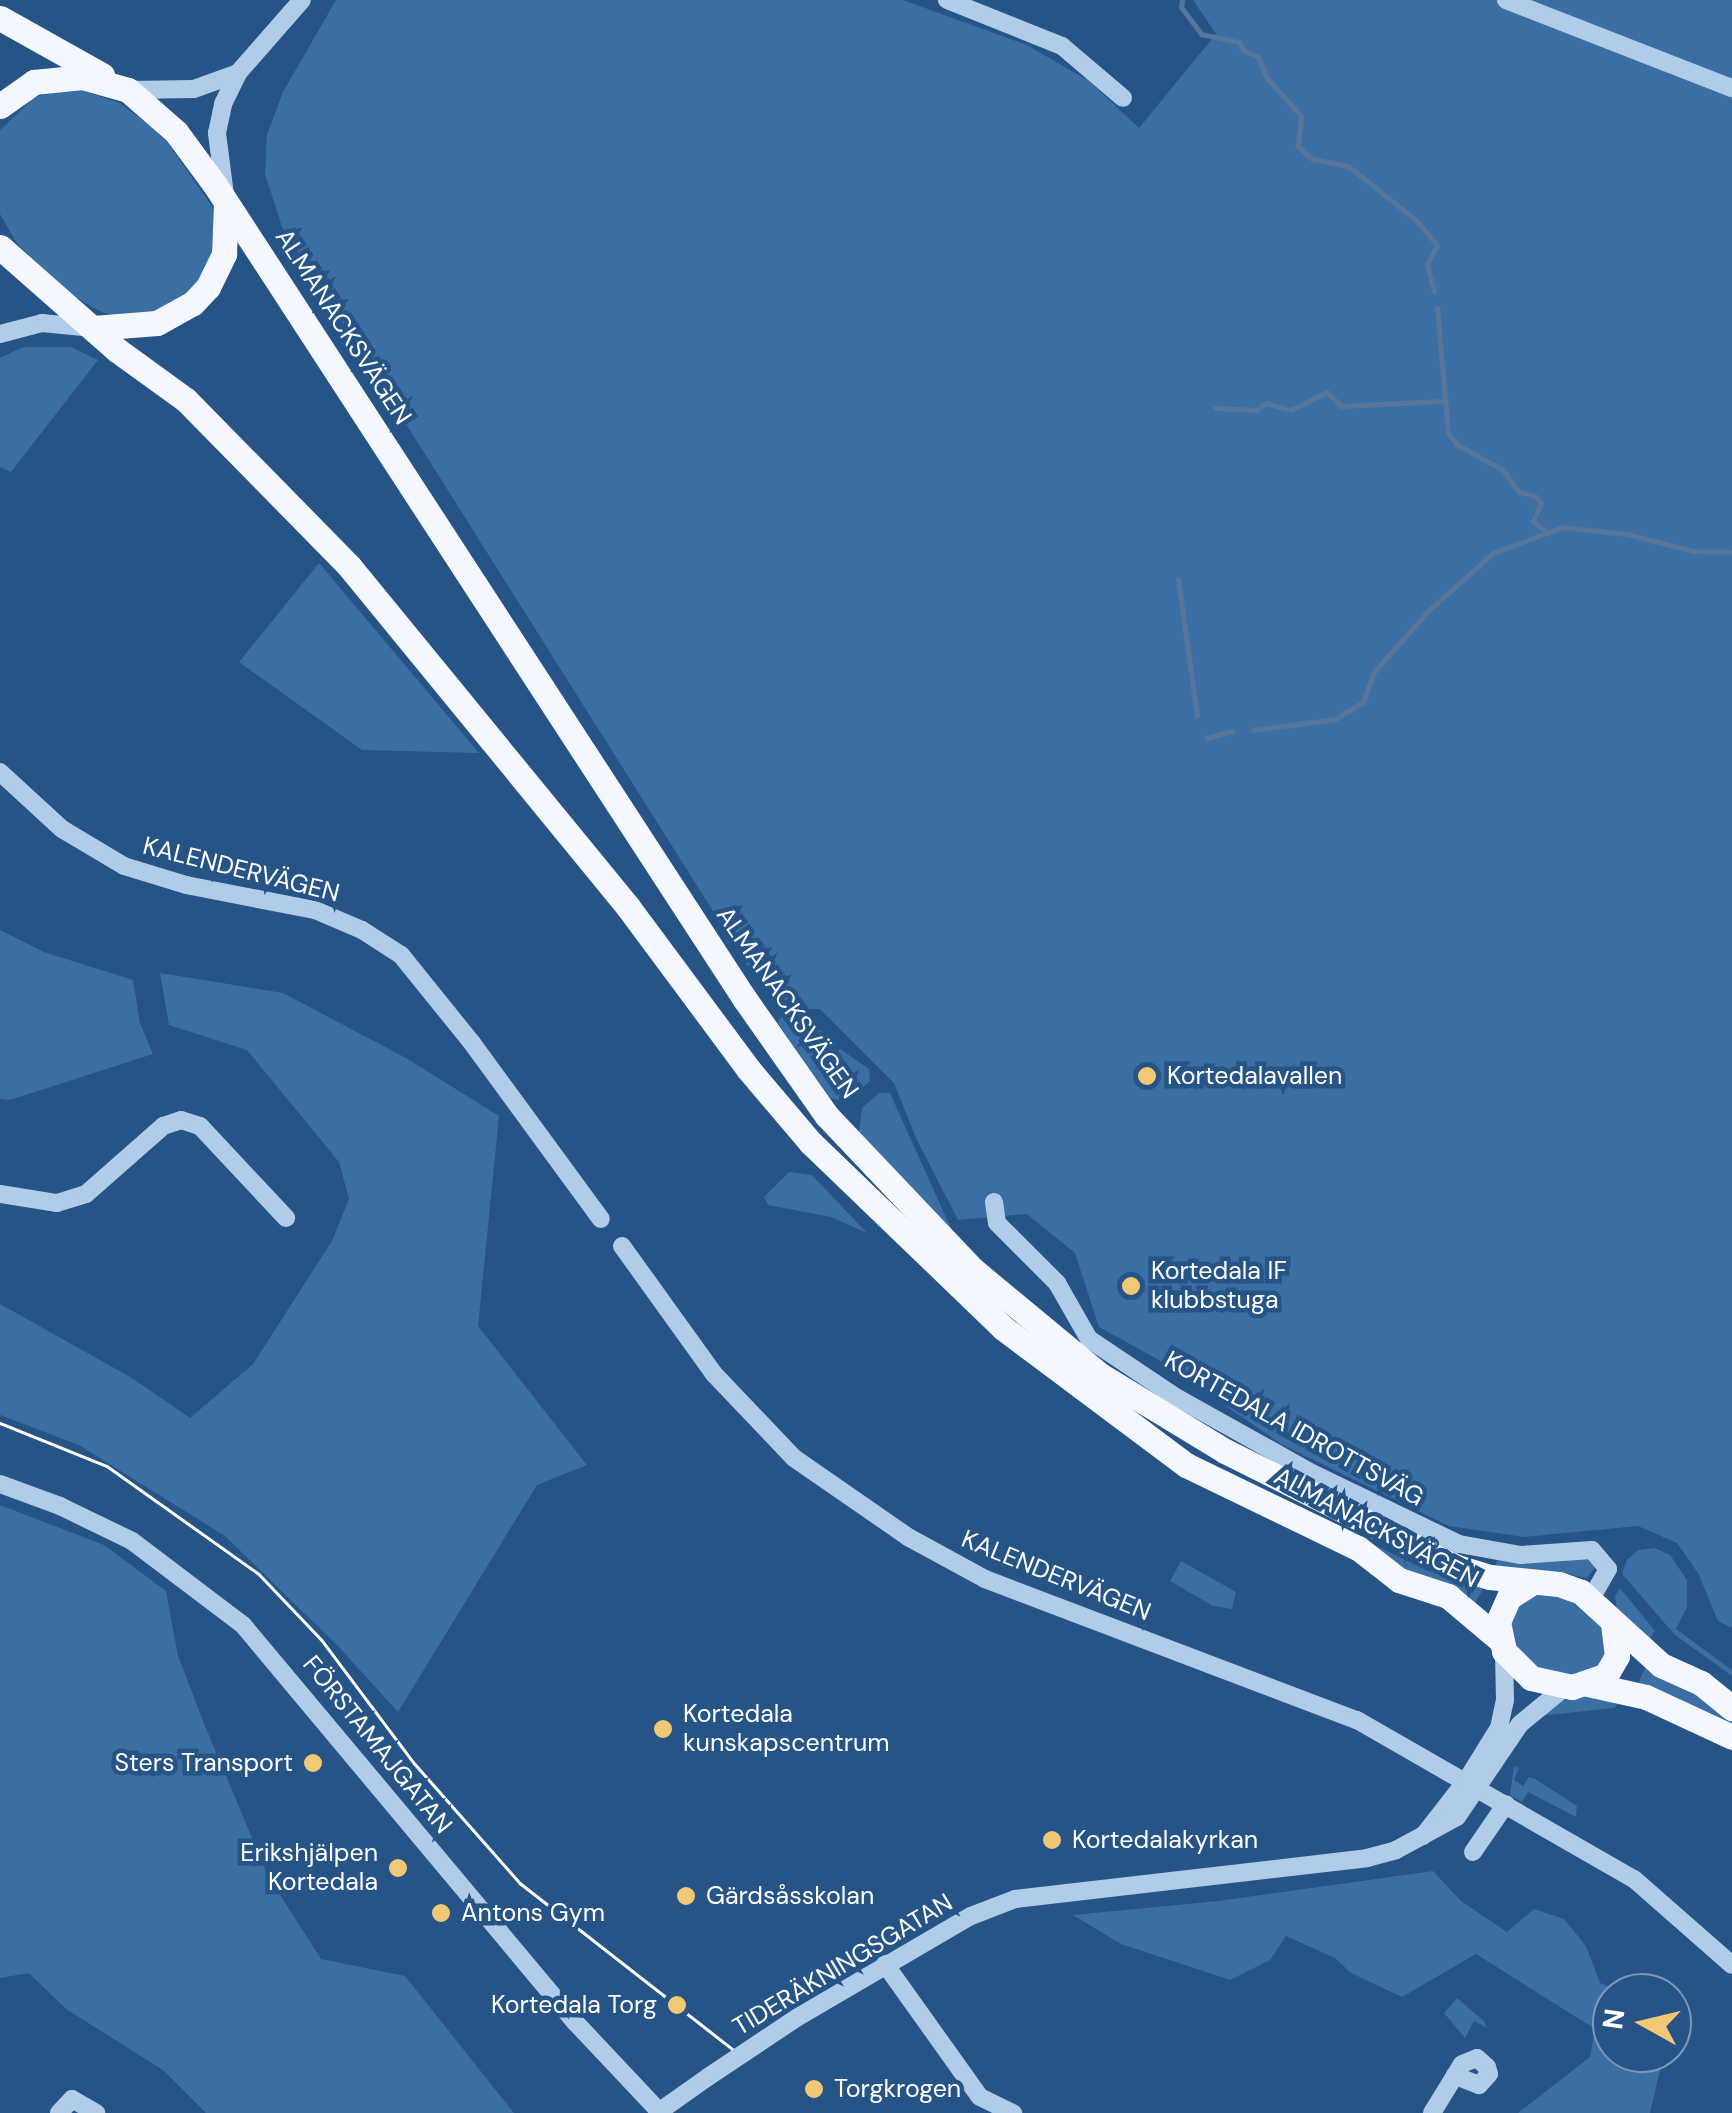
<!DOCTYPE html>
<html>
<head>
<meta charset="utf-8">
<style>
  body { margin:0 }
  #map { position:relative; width:1732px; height:2113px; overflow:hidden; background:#265486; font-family:"DM Sans",sans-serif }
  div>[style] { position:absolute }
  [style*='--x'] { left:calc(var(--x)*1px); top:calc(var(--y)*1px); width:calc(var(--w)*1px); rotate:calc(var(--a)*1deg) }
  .green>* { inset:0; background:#3b6ea3 }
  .stream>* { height:5px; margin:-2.5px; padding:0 2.5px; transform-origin:2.5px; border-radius:2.5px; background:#567599 }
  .minor>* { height:18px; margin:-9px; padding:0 9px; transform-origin:9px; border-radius:9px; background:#b1cce8 }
  .major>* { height:25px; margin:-12.5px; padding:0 12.5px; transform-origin:12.5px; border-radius:12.5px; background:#f4f8fe }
  .tram>* { height:2.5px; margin:-1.25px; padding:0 1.25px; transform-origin:1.25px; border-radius:1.25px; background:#fff }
  .minor-bridge>* { height:18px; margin:-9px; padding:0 9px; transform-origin:9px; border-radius:9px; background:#b1cce8 }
  .dots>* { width:28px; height:28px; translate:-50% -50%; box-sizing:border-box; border:5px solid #265486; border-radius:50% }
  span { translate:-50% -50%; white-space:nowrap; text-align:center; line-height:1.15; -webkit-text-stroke:9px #265486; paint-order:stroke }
  .street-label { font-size:25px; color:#fff }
  .poi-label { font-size:25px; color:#fff }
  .left { translate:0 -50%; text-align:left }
  .right { translate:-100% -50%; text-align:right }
  .north { position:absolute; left:1592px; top:1973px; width:100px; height:100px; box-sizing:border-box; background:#265486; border:2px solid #7d98b6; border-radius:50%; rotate:278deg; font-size:28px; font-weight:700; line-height:40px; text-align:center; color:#fff }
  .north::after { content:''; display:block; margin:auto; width:35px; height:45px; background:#f1c976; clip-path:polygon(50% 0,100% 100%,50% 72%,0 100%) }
</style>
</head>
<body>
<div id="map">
  <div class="green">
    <i style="clip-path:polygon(336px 0,903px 0,1027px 45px,1089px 81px,1139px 128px,1216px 34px,1193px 0,1732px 0,1732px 1628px,1718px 1621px,1698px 1573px,1677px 1543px,1638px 1526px,1524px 1537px,1449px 1526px,1281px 1444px,1159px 1360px,1099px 1327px,1075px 1253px,1027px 1214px,958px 1220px,916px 1138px,894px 1083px,820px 1009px,795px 1009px,752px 973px,282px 227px,265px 174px,267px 135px,283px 92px)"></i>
    <i style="clip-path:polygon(75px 88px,119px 103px,147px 123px,167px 142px,214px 209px,211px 269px,170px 309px,133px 318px,104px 313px,83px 302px,50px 279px,16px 242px,0 214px,0 130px,35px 97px)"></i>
    <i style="clip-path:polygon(23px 347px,71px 347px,98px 360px,11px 472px,0 467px,0 358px)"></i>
    <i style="clip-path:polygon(319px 563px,479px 753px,362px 750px,239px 662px)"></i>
    <i style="clip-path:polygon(0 930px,44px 952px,133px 980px,140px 1023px,153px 1054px,10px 1100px,0 1099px)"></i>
    <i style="clip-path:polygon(160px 973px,283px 993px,406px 1058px,499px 1116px,478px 1326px,587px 1465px,537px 1485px,398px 1712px,337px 1645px,225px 1536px,79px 1445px,0 1415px,0 1304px,132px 1378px,190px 1418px,253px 1364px,332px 1241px,349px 1199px,339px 1162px,247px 1050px,169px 1025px)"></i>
    <i style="clip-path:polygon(790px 1008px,837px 1043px,814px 1070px,840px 1049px,869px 1069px,870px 1081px,847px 1102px,830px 1098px,777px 1022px)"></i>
    <i style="clip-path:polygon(879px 1093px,890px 1093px,953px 1233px,859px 1132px,862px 1108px)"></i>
    <i style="clip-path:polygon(789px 1172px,812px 1175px,867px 1233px,831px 1217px,768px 1205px,764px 1197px)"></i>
    <i style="clip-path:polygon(0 1505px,104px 1545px,166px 1591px,178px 1656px,205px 1726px,268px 1876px,321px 1959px,405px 1976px,514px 2113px,206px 2113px,163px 2070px,66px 2009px,29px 1973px,0 1978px)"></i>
    <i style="clip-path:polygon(1309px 1513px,1428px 1571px,1485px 1582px,1482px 1591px,1473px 1606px,1418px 1580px)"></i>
    <i style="clip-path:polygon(1655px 1548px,1670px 1555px,1687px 1580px,1687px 1607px,1676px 1629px,1732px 1670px,1732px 1676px,1675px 1635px,1622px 1574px,1627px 1560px,1638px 1550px)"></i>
    <i style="clip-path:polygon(1586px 1557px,1596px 1566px,1587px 1578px,1556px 1571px,1495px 1572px,1497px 1559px)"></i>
    <i style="clip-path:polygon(1181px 1561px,1236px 1592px,1232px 1609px,1213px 1606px,1170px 1581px)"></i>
    <i style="clip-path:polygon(1620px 1588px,1655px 1631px,1645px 1644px,1617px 1610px,1615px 1596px)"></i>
    <i style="clip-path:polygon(1535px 1594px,1562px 1596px,1599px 1620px,1607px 1651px,1599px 1667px,1572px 1678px,1532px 1665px,1509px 1638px,1507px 1626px,1517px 1603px)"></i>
    <i style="clip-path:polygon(1647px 1664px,1732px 1715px,1732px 1725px,1637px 1686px)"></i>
    <i style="clip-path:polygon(1588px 1694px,1620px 1695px,1615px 1708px,1538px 1716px,1561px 1701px)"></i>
    <i style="clip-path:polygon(1514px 1766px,1519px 1768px,1514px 1780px,1523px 1786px,1529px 1777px,1535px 1779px,1577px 1806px,1576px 1817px,1528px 1792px,1522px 1802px,1510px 1795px)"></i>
    <i style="clip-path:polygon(1433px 1871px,1461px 1901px,1507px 1932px,1534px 1909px,1564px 1919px,1586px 1946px,1600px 1983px,1625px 1993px,1612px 1993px,1612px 2053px,1664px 2053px,1650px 2113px,1518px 2113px,1590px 2057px,1595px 2029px,1476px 1954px,1402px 1997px,1351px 1973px,1335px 1958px,1286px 1936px,1270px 1960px,1230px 1980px,1121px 1944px,1073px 1915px,1218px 1901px)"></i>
    <i style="clip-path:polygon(1457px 1998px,1484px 2021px,1487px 2028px,1474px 2021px,1465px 2038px,1444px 2013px)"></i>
  </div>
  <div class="stream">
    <i style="--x:1182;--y:0;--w:7;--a:98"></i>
    <i style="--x:1181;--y:7;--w:34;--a:53"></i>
    <i style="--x:1201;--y:34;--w:39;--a:12"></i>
    <i style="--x:1239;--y:42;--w:9;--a:63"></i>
    <i style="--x:1243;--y:50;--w:17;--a:25"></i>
    <i style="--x:1258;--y:57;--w:23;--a:67"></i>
    <i style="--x:1267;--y:78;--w:51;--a:48.2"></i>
    <i style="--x:1301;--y:116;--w:30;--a:96"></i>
    <i style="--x:1298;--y:146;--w:19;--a:43"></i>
    <i style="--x:1312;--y:159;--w:37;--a:11"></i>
    <i style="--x:1348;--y:166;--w:87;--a:38.5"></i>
    <i style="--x:1416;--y:220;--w:33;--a:50"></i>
    <i style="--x:1437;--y:245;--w:22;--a:117"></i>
    <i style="--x:1427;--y:265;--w:27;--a:75"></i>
    <i style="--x:1437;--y:308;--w:124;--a:84.9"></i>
    <i style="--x:1448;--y:432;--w:14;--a:56"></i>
    <i style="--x:1456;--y:444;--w:54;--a:29"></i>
    <i style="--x:1503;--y:470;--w:27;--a:54"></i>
    <i style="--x:1519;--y:492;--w:16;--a:14"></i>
    <i style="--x:1535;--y:496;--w:9;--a:49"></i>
    <i style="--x:1541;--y:503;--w:20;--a:114"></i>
    <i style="--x:1533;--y:521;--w:17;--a:40"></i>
    <i style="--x:1215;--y:408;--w:41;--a:2.8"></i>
    <i style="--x:1256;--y:410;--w:12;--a:-35"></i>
    <i style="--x:1266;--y:403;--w:26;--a:16"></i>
    <i style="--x:1291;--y:410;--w:40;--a:-26.6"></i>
    <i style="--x:1327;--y:392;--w:20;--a:45"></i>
    <i style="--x:1341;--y:406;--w:101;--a:-2.8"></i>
    <i style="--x:1178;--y:579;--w:138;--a:82.1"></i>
    <i style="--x:1253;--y:730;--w:83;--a:-7.6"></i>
    <i style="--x:1335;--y:719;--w:33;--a:-31"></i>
    <i style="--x:1363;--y:702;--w:32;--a:-70"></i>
    <i style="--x:1374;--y:672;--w:83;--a:-48.4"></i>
    <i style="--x:1429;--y:610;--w:86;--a:-41.7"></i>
    <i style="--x:1493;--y:553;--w:75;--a:-20.4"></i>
    <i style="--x:1563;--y:527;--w:64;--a:6.2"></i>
    <i style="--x:1627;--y:534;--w:68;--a:14.4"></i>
    <i style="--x:1693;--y:551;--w:39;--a:1"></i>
    <i style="--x:1207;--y:738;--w:26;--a:-16"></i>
  </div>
  <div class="minor">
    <i style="--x:947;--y:0;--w:124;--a:21.8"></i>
    <i style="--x:1062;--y:46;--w:80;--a:40.4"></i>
    <i style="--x:1506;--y:0;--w:243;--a:21.3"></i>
    <i style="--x:128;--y:90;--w:66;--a:-0.9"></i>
    <i style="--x:194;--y:89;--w:47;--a:-20"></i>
    <i style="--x:225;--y:195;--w:63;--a:-97.4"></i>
    <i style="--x:217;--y:133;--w:30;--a:-78"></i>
    <i style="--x:223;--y:104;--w:34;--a:-64"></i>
    <i style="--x:238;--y:73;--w:97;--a:-48.8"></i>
    <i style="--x:0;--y:334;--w:43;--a:-14.7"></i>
    <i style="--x:42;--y:323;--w:51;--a:5.6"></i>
    <i style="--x:0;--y:772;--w:84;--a:42.6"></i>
    <i style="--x:62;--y:829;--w:72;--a:30.8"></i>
    <i style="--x:124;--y:866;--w:65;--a:17"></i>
    <i style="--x:186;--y:885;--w:131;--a:11"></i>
    <i style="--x:315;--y:910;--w:51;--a:23.1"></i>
    <i style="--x:362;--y:930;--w:46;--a:32.7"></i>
    <i style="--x:401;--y:955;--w:113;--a:51.1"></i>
    <i style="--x:472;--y:1043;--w:218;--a:53.8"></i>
    <i style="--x:0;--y:1194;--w:58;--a:9"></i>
    <i style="--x:57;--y:1203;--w:30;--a:-17"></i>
    <i style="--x:86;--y:1194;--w:103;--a:-41.4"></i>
    <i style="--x:163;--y:1126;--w:19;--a:-18"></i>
    <i style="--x:181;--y:1120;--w:20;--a:18"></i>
    <i style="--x:200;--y:1126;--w:126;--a:46.9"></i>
    <i style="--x:994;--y:1202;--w:21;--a:82"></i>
    <i style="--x:997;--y:1223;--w:85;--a:45"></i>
    <i style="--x:1057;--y:1283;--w:64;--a:60.3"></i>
    <i style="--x:1089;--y:1339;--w:102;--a:33.8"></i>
    <i style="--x:1174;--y:1396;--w:158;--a:29.2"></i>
    <i style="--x:1312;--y:1473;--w:163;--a:25.8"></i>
    <i style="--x:1459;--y:1544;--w:63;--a:10.1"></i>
    <i style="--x:1521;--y:1555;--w:71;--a:-4"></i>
    <i style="--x:1592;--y:1550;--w:25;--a:50"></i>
    <i style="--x:1608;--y:1569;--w:34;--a:120"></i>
    <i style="--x:622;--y:1246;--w:158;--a:54.3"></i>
    <i style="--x:714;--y:1374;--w:116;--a:46.4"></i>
    <i style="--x:794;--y:1458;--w:139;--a:34.7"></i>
    <i style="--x:908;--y:1537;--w:88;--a:28.6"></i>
    <i style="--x:985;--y:1579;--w:398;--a:20.8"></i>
    <i style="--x:1357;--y:1720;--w:319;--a:29.9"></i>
    <i style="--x:1634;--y:1879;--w:130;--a:41.3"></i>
    <i style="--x:0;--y:1484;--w:64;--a:20.1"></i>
    <i style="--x:60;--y:1506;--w:80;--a:25.9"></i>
    <i style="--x:132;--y:1541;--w:139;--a:37.1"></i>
    <i style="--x:243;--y:1625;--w:518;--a:50.1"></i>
    <i style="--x:575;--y:2022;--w:121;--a:46.7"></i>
    <i style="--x:1423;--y:1836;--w:70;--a:-52"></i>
    <i style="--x:1466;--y:1781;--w:62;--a:-58.1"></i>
    <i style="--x:1499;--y:1728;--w:29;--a:-78"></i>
    <i style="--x:1505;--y:1700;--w:49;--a:-91.2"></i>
    <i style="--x:1473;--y:1852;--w:58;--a:-55.5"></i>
    <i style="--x:885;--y:1964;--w:163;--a:54.5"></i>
    <i style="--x:980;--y:2097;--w:37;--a:26"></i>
    <i style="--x:798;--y:2017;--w:200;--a:-30.3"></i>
    <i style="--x:971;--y:1916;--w:47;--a:-21.1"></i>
    <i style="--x:1015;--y:1899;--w:354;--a:-6.6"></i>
    <i style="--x:1367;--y:1858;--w:30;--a:-15"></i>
    <i style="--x:1396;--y:1850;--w:69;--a:-28.4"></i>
    <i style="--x:1457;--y:1817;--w:112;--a:-55.9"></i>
    <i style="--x:1520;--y:1724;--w:58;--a:-39.4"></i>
    <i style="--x:59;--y:2113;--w:19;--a:-47"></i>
    <i style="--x:72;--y:2099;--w:28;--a:30"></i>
    <i style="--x:657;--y:2113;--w:62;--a:-35.2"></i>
    <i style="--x:1432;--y:2113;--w:57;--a:-58.5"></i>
    <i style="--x:1462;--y:2064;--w:16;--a:-22"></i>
    <i style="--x:1477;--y:2058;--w:13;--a:42"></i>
    <i style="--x:1487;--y:2067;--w:7;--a:74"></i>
    <i style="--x:1489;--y:2074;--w:15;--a:132"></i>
    <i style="--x:1479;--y:2085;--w:26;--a:-159"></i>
  </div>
  <div class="major">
    <i style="--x:0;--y:18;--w:117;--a:29.2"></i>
    <i style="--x:0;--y:106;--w:42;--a:-35.2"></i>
    <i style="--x:34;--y:82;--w:48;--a:-5.9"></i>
    <i style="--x:82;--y:77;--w:48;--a:15.8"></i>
    <i style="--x:128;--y:90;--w:64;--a:41.2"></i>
    <i style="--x:176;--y:132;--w:66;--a:53.7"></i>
    <i style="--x:215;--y:185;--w:970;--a:56.95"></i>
    <i style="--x:744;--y:998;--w:144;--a:54.9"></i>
    <i style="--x:827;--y:1116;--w:211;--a:46.5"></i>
    <i style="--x:972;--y:1269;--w:166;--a:39.6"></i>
    <i style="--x:1100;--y:1375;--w:146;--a:31.3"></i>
    <i style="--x:1225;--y:1451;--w:259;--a:26.6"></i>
    <i style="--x:1457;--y:1567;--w:34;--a:17"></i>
    <i style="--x:1490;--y:1577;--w:69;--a:5.8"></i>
    <i style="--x:1559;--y:1584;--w:23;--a:20"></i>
    <i style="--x:1581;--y:1592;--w:108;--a:42.4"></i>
    <i style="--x:1661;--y:1665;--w:44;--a:24.2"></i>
    <i style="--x:1701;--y:1683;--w:40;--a:39"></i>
    <i style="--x:0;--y:247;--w:156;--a:41.4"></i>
    <i style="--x:117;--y:350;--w:85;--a:35.9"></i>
    <i style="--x:186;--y:400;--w:233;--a:45.5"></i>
    <i style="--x:349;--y:566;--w:441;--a:50.7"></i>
    <i style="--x:628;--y:907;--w:203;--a:53.4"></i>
    <i style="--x:749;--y:1070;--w:96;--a:49.7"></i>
    <i style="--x:811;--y:1143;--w:267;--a:43.9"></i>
    <i style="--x:1003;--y:1328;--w:229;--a:36.8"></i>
    <i style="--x:1186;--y:1465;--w:191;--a:25.8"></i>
    <i style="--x:1358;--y:1548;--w:52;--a:38"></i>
    <i style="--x:1399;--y:1580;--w:52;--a:18.1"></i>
    <i style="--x:1448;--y:1596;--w:67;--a:40.1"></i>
    <i style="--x:93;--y:328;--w:64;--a:-4.5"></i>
    <i style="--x:157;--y:323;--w:41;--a:-29.1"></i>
    <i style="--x:193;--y:303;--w:22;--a:-47"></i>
    <i style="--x:208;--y:287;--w:37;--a:-64"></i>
    <i style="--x:224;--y:254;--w:50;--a:-87.7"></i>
    <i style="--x:1533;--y:1582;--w:28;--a:148"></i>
    <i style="--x:1509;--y:1597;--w:27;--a:114"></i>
    <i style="--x:1498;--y:1622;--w:30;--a:78"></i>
    <i style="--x:1504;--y:1651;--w:38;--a:45"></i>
    <i style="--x:1531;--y:1678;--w:42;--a:12.4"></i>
    <i style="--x:1572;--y:1687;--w:36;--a:-19"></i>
    <i style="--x:1606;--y:1675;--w:22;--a:-60"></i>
    <i style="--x:1617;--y:1656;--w:31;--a:-97"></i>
    <i style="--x:1588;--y:1684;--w:59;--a:12.6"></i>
    <i style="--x:1646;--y:1697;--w:95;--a:24.9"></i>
  </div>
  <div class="tram">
    <i style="--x:0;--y:1423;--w:115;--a:21.9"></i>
    <i style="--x:107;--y:1466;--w:186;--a:35.4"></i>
    <i style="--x:259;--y:1574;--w:90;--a:46.4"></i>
    <i style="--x:321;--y:1639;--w:156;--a:53.1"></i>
    <i style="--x:415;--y:1764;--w:159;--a:48.6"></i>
    <i style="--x:520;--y:1883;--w:273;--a:38"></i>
  </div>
  <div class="minor-bridge">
    <i style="--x:708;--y:2077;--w:108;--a:-33.7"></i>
  </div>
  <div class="dots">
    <i style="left:1147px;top:1076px;background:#f1c976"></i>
    <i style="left:1131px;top:1286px;background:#f1c976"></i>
    <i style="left:663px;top:1729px;background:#f1c976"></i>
    <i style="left:313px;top:1763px;background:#f1c976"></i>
    <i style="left:1052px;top:1840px;background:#f1c976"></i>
    <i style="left:398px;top:1868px;background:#f1c976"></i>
    <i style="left:686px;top:1896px;background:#f1c976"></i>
    <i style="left:441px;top:1913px;background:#f1c976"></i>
    <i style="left:677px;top:2005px;background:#f1c976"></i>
    <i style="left:814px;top:2089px;background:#f1c976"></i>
  </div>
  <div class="street-label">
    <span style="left:343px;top:327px;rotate:57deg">ALMANACKSVÄGEN</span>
    <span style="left:241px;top:870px;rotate:14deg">KALENDERVÄGEN</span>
    <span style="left:787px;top:1003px;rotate:55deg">ALMANACKSVÄGEN</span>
    <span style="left:1294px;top:1429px;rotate:29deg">KORTEDALA IDROTTSVÄG</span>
    <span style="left:1376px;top:1528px;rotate:28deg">ALMANACKSVÄGEN</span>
    <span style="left:1056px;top:1576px;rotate:22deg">KALENDERVÄGEN</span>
    <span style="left:377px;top:1745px;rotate:51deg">FÖRSTAMAJGATAN</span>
    <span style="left:843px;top:1965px;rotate:-31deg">TIDERÄKNINGSGATAN</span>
  </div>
  <div class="poi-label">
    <span class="left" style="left:1167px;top:1076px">Kortedalavallen</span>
    <span class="left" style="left:1151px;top:1286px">Kortedala IF<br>klubbstuga</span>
    <span class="left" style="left:683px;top:1729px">Kortedala<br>kunskapscentrum</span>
    <span class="right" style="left:293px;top:1763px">Sters Transport</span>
    <span class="left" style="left:1072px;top:1840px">Kortedalakyrkan</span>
    <span class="right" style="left:378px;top:1868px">Erikshjälpen<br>Kortedala</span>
    <span class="left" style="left:706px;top:1896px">Gärdsåsskolan</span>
    <span class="left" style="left:461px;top:1913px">Antons Gym</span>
    <span class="right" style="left:657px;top:2005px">Kortedala Torg</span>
    <span class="left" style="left:834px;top:2089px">Torgkrogen</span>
  </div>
  <div class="north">N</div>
</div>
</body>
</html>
